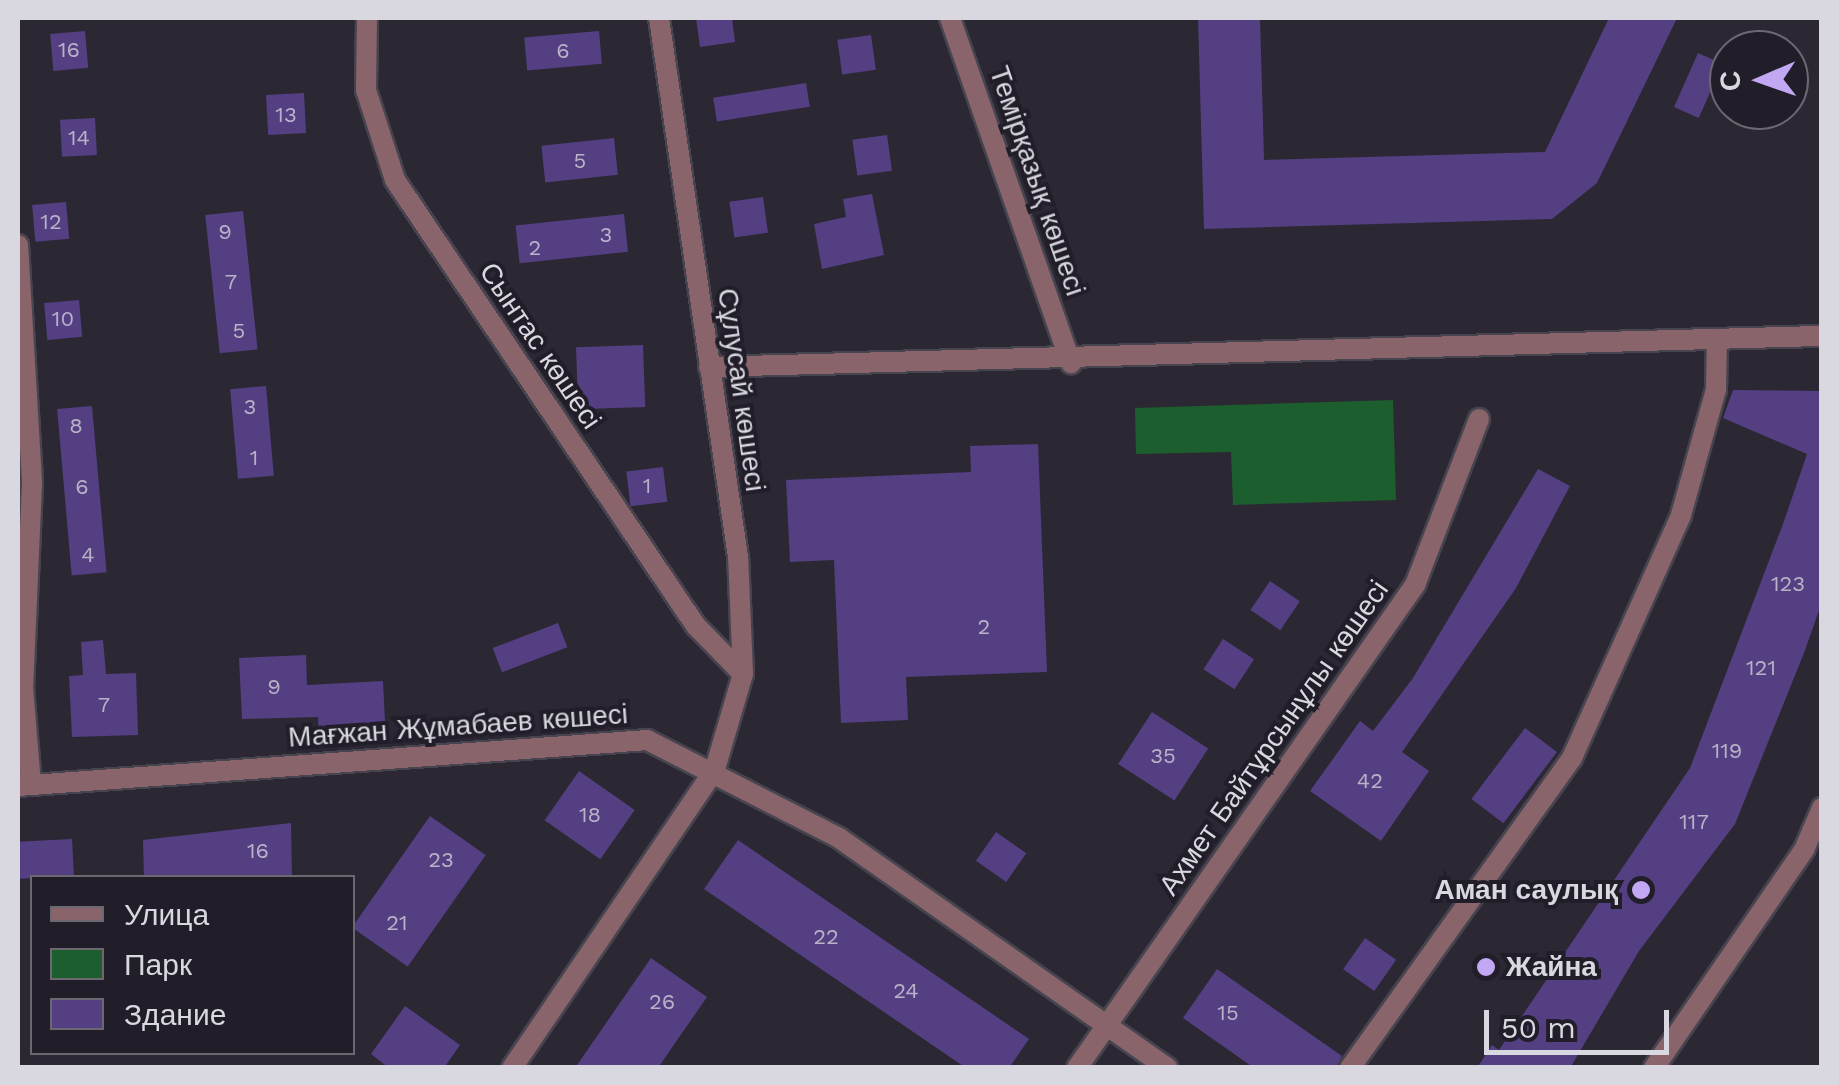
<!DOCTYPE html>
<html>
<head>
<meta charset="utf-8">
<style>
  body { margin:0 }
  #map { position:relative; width:1839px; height:1085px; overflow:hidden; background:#2b2834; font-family:"Work Sans",sans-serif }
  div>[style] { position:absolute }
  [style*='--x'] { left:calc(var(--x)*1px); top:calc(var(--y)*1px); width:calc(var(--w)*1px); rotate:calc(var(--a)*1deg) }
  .green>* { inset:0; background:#1c5e2d }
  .building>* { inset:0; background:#543f82; transform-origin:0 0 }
  .roads { filter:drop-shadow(2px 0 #47444f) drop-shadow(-2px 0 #47444f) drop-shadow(0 2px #47444f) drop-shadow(0 -2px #47444f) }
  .minor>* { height:20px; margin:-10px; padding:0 10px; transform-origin:10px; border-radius:10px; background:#89646b }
  .dots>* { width:28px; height:28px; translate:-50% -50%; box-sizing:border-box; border:5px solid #211e2a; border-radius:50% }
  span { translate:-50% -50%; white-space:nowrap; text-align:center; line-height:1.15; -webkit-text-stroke:8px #211e2a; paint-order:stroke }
  .number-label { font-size:22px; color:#b8b1c8 }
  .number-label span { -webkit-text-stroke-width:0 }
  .street-label { font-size:28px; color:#d9d7df }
  .poi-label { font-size:28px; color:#d9d7df; font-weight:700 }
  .right { translate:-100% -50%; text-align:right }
  .left { translate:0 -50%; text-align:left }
  .frame { position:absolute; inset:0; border:20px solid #d9d7df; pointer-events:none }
  .legend { position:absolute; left:30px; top:875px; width:325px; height:180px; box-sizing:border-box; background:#211e2a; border:2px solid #6b6872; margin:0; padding:12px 18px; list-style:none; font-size:30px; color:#d9d7df }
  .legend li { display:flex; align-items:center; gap:20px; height:50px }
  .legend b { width:50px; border:2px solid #6b6872 }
  .north { position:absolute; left:1709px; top:30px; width:100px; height:100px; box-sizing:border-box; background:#211e2a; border:2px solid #6b6872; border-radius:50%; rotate:268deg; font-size:28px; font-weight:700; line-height:40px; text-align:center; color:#d9d7df }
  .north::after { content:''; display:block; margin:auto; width:35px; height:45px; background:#c2a8f2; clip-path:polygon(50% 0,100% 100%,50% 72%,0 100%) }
  .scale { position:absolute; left:1484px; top:1010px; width:185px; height:45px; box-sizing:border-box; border:5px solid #d9d7df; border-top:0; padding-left:12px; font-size:30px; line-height:35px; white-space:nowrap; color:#d9d7df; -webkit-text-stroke:8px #211e2a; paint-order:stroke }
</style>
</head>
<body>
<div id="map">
  <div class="green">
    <i style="clip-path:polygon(1393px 400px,1396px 500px,1233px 505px,1231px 452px,1136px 454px,1135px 408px)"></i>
  </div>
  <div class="building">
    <i style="clip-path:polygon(696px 18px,732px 18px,735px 42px,700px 47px)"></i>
    <i style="clip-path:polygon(1198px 18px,1260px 18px,1264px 160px,1545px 152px,1609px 18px,1677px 18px,1597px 183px,1552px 219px,1204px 229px)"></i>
    <i style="left:85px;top:31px;width:37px;height:35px;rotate:85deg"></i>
    <i style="left:599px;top:31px;width:33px;height:75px;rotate:85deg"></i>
    <i style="left:871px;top:35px;width:35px;height:34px;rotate:82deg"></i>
    <i style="left:1698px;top:53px;width:27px;height:59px;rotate:24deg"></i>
    <i style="left:806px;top:83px;width:24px;height:94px;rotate:81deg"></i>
    <i style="left:304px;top:93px;width:40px;height:38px;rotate:87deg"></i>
    <i style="left:95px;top:118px;width:37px;height:35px;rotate:87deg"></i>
    <i style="left:887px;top:135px;width:36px;height:35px;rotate:82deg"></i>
    <i style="left:614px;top:138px;width:37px;height:73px;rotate:84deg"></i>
    <i style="clip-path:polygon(872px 194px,884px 255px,822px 269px,814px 224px,846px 217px,843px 199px)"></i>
    <i style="left:763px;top:197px;width:36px;height:34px;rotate:82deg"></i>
    <i style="left:66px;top:202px;width:37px;height:34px;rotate:85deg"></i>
    <i style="left:243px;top:211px;width:139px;height:38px;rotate:84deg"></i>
    <i style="left:624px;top:214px;width:38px;height:109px;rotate:84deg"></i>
    <i style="left:79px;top:300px;width:37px;height:35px;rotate:85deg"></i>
    <i style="left:643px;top:345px;width:62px;height:67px;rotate:88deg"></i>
    <i style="left:266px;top:386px;width:90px;height:36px;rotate:85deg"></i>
    <i style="clip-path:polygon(1733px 390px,1822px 391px,1822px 602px,1804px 653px,1735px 824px,1639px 951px,1570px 1068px,1477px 1068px,1492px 1045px,1499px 1050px,1690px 768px,1783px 524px,1807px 454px,1723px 418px)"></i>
    <i style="left:92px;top:406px;width:167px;height:35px;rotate:85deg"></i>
    <i style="clip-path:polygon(1038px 444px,1047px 672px,906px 677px,908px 720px,841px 723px,834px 560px,790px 562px,786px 480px,971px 472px,970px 446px)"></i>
    <i style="left:663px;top:467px;width:35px;height:37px;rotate:83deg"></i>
    <i style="clip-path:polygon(1538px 469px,1570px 486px,1516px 588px,1402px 752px,1429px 771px,1381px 841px,1310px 791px,1360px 721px,1373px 731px,1413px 678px)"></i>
    <i style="left:1270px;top:581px;width:36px;height:35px;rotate:34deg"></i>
    <i style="left:558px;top:623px;width:26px;height:70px;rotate:69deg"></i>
    <i style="left:1223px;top:639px;width:37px;height:36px;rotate:33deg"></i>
    <i style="clip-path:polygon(103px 640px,106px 674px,136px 673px,138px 735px,72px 737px,69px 676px,83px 675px,81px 642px)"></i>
    <i style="clip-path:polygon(306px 655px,307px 685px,383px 681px,386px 743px,319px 746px,318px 717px,242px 719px,239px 658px)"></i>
    <i style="left:1152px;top:712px;width:67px;height:62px;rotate:33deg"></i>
    <i style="left:1525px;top:728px;width:40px;height:89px;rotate:37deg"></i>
    <i style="left:579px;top:771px;width:68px;height:60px;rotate:35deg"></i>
    <i style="left:430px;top:816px;width:68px;height:136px;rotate:35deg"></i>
    <i style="clip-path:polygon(291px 823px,292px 878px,144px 878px,143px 840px)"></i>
    <i style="left:996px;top:832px;width:37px;height:35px;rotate:35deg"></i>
    <i style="left:72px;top:839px;width:37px;height:54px;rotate:87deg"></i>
    <i style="clip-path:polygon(738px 840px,1029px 1039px,1009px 1068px,966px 1068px,704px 889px)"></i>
    <i style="left:1365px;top:938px;width:38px;height:38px;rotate:35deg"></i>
    <i style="clip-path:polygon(651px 958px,707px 997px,673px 1046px,658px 1068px,575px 1068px)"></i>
    <i style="clip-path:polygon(1217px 969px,1342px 1056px,1336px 1068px,1254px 1068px,1183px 1018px)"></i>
    <i style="clip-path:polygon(405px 1006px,460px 1045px,444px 1068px,389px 1068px,371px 1054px)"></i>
  </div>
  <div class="roads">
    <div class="minor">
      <i style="--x:367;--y:18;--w:72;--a:90.8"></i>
      <i style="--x:366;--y:90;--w:95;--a:72.1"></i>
      <i style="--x:395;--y:180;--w:538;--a:55.99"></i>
      <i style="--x:696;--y:626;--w:67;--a:45.6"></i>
      <i style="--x:950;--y:18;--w:366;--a:70.7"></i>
      <i style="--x:18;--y:245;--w:239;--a:86.6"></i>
      <i style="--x:32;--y:484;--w:203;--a:92.5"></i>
      <i style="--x:23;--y:687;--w:98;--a:85.3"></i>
      <i style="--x:709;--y:367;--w:1113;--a:-1.6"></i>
      <i style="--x:18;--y:786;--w:631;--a:-4.18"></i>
      <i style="--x:647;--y:740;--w:216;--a:27"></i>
      <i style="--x:839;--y:838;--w:401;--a:35"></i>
      <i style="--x:512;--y:1068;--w:361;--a:-55.8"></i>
      <i style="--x:715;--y:769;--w:99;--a:-73.6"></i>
      <i style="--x:743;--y:674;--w:117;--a:-92.4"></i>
      <i style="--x:738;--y:557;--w:545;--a:-98.34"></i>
      <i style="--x:1077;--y:1068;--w:590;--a:-55.02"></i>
      <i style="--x:1415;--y:585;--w:178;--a:-68.9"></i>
      <i style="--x:1350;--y:1068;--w:381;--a:-54.4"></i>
      <i style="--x:1572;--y:758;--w:266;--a:-65.8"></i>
      <i style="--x:1681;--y:515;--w:130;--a:-74.4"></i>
      <i style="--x:1716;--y:390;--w:50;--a:-88.9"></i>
      <i style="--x:1654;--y:1068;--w:265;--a:-55.5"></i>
      <i style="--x:1804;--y:850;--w:46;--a:-66.8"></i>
    </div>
  </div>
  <div class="dots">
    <i style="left:1641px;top:890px;background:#c2a8f2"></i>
    <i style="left:1486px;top:967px;background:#c2a8f2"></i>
  </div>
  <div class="number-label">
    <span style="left:69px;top:50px">16</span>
    <span style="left:563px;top:51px">6</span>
    <span style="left:286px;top:115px">13</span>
    <span style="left:79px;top:138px">14</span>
    <span style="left:580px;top:161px">5</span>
    <span style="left:51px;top:222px">12</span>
    <span style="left:225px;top:232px">9</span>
    <span style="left:606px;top:235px">3</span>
    <span style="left:535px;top:248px">2</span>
    <span style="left:231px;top:282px">7</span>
    <span style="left:63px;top:319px">10</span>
    <span style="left:239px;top:331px">5</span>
    <span style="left:250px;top:407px">3</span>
    <span style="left:76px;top:426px">8</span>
    <span style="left:254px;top:458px">1</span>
    <span style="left:647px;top:486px">1</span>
    <span style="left:82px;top:487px">6</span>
    <span style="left:88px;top:555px">4</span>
    <span style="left:1788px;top:584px">123</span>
    <span style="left:984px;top:627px">2</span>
    <span style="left:1761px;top:668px">121</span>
    <span style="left:274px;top:687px">9</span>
    <span style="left:104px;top:705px">7</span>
    <span style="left:1727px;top:751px">119</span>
    <span style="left:1163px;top:756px">35</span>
    <span style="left:1370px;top:781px">42</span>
    <span style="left:590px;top:815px">18</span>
    <span style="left:1694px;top:822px">117</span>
    <span style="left:258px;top:851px">16</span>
    <span style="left:441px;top:860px">23</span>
    <span style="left:397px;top:923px">21</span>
    <span style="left:826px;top:937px">22</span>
    <span style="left:906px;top:991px">24</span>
    <span style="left:662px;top:1002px">26</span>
    <span style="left:1228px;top:1013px">15</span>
  </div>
  <div class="street-label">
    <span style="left:1037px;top:181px;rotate:71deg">Темірқазық көшесі</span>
    <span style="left:540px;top:346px;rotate:56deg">Сынтас көшесі</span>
    <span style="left:741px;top:390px;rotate:82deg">Сұлусай көшесі</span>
    <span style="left:458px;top:726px;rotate:-4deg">Мағжан Жұмабаев көшесі</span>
    <span style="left:1274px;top:738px;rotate:-55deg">Ахмет Байтұрсынұлы көшесі</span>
  </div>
  <div class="poi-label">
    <span class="right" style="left:1618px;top:890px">Аман саулық</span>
    <span class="left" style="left:1506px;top:967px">Жайна</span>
  </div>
  <div class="frame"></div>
  <ul class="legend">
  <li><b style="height:12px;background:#89646b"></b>Улица</li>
  <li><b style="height:28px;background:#1c5e2d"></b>Парк</li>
  <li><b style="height:28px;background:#543f82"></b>Здание</li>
  </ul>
  <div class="north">С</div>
  <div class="scale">50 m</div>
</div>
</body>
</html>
